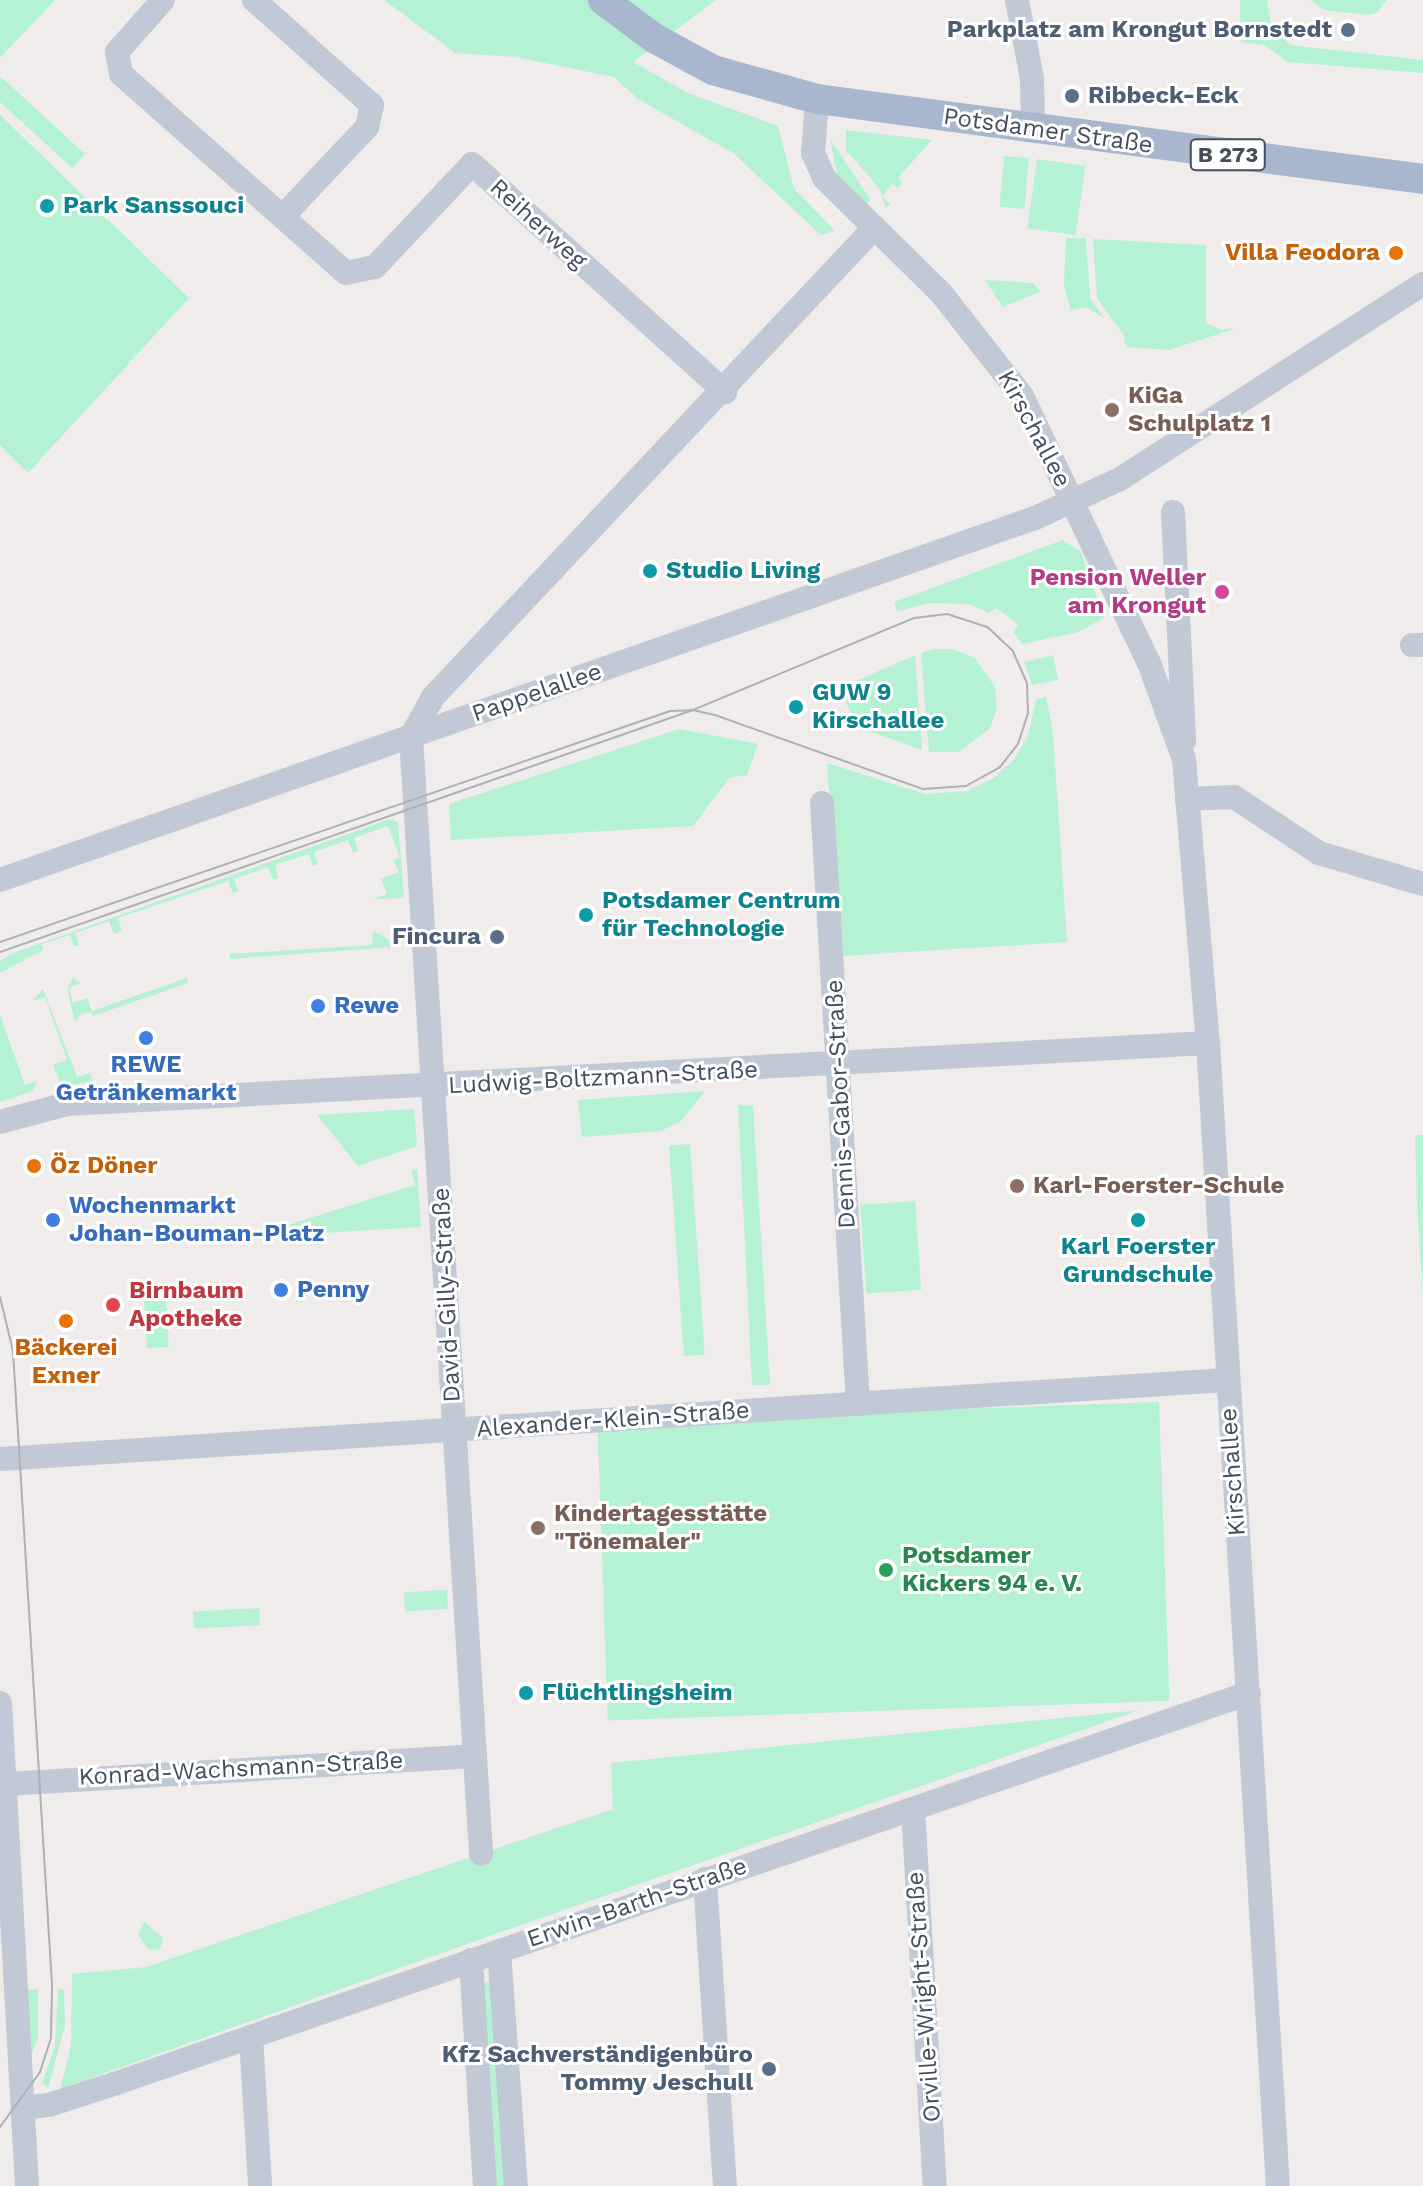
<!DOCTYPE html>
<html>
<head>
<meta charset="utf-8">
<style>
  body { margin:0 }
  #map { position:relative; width:1423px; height:2186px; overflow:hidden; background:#efeceb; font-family:"Work Sans",sans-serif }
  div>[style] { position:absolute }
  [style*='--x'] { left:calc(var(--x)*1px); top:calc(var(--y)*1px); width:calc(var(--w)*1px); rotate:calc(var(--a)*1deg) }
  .green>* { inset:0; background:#b5f2d3; transform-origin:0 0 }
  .minor>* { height:24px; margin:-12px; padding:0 12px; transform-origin:12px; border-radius:12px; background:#c0c9d5 }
  .major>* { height:30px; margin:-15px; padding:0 15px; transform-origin:15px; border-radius:15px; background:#a8b7ce }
  .tram>* { height:2px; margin:-1px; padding:0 1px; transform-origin:1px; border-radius:1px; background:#adb0b7 }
  .dots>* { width:22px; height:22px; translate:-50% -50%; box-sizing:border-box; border:4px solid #fff; border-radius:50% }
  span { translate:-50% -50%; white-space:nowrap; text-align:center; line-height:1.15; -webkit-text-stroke:6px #fff; paint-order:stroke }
  .shield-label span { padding:2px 6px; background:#fff; border:2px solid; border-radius:6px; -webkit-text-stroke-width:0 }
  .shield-label { font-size:22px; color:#434d5b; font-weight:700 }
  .service-label { font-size:24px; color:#4e5e75; font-weight:700 }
  .right { translate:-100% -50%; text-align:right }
  .left { translate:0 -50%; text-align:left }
  .street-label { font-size:24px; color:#434d5b }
  .culture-label { font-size:24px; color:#0d838f; font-weight:700 }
  .food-label { font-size:24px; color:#c56008; font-weight:700 }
  .education-label { font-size:24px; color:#785e54; font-weight:700 }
  .hotel-label { font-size:24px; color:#b23c85; font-weight:700 }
  .shop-label { font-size:24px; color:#366cbe; font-weight:700 }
  .health-label { font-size:24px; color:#be3a42; font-weight:700 }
  .leisure-label { font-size:24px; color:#27864d; font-weight:700 }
</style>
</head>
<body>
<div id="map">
  <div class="green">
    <i style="clip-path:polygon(0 0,55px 0,0 58px)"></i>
    <i style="clip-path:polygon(384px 0,716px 0,633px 62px,688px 93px,778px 126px,794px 189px,835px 231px,821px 235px,733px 153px,638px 99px,614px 77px,515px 57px,455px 53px)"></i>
    <i style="clip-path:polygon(1240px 0,1267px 0,1271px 25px,1290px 45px,1423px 60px,1423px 73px,1288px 62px,1264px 45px,1241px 42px)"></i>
    <i style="clip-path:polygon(1310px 0,1387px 0,1376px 13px,1367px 15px,1324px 10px)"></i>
    <i style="clip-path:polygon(0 76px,85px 154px,72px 168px,0 102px)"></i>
    <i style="clip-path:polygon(0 115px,189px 298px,28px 473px,0 445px)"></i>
    <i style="clip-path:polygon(846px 130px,932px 140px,898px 178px,902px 182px,898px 188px,893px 184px,882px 196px,890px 204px,886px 208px,879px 188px,846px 150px)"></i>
    <i style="clip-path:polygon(830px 139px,870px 199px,866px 205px,837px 175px)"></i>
    <i style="left:1004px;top:156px;width:25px;height:51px;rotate:5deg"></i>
    <i style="left:1037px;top:159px;width:49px;height:70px;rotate:8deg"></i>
    <i style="clip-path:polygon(1066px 238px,1086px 238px,1090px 298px,1104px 318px,1086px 307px,1071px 310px,1064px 286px)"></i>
    <i style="clip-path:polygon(1093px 239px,1206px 245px,1206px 323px,1221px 330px,1237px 328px,1169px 350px,1126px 347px,1124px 336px,1097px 298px)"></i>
    <i style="clip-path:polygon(985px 280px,1033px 283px,1040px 292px,1003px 307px)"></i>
    <i style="clip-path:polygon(1063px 540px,1081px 552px,1104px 618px,1078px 632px,1023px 644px,1013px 632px,1018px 624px,996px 608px,989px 613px,968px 604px,931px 603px,897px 611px,894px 602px)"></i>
    <i style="clip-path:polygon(932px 649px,953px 649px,975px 658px,995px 687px,997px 709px,990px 728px,959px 752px,929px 752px,921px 653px)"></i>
    <i style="clip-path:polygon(915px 655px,922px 750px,858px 727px,846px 703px,856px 681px)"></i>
    <i style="clip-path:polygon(1053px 655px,1058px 680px,1032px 685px,1024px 662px)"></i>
    <i style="clip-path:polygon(1046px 696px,1053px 733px,1067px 942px,841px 956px,827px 763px,925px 794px,967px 791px,992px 779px,1014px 760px,1028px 736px,1036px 700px)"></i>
    <i style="clip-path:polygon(679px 729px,758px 744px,747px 775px,729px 778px,693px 826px,451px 840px,449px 804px)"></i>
    <i style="clip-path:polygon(390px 819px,398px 822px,404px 898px,373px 899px,387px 894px,381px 879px,399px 872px,394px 860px,400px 857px,388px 826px,354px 838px,358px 851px,353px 852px,348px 840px,314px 852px,318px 864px,313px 866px,309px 854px,275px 865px,278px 878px,273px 880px,268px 867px,234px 879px,238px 891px,233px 893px,228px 881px,118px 918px,122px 931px,114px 934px,109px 921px,75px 933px,79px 945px,74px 946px,70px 935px,42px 944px,43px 950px,0 973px,0 961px,13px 953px)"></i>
    <i style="clip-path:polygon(373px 931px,388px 939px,390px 947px,230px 959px,230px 954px,372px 945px)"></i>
    <i style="clip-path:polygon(73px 978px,81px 983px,69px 988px,73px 1003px,87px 998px,92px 1011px,187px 978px,188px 983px,93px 1016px,91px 1012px,80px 1015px,75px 1022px,68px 992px,68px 987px)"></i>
    <i style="clip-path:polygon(43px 989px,77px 1077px,90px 1073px,93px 1081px,62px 1087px,53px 1065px,67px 1060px,45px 997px,32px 1001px)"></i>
    <i style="clip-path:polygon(0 1015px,25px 1085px,37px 1081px,33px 1091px,0 1102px)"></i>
    <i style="clip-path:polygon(705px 1091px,681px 1121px,661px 1131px,582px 1137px,578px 1100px)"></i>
    <i style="clip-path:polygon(738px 1105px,753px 1106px,770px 1385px,752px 1385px)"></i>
    <i style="clip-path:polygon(414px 1109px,417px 1146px,358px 1166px,317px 1115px)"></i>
    <i style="clip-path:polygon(1415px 1135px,1423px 1135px,1423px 1293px,1417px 1204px)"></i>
    <i style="left:690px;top:1144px;width:211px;height:21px;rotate:86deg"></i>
    <i style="clip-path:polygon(417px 1169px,421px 1227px,273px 1236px,272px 1230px,415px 1185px,411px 1171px)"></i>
    <i style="left:915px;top:1201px;width:89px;height:55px;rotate:86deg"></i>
    <i style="left:166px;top:1296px;width:51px;height:22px;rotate:87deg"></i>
    <i style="left:1159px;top:1402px;width:299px;height:562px;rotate:88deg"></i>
    <i style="left:447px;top:1590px;width:19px;height:43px;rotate:87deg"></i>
    <i style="left:259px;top:1608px;width:17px;height:66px;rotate:87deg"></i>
    <i style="clip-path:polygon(1140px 1710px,518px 1926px,60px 2089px,71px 2045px,72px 1974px,146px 1967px,613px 1809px,611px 1763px)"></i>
    <i style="clip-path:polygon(144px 1922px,163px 1938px,160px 1949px,149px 1950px,138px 1935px)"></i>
    <i style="left:497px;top:1982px;width:204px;height:17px;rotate:87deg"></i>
    <i style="clip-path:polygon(38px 1989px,38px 2037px,31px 2057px,27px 1990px)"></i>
    <i style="clip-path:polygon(58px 1989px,64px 1990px,65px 2025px,48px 2088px,42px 2083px,55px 2046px)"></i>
  </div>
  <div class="minor">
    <i style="--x:163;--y:0;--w:69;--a:131.5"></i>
    <i style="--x:117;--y:52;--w:22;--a:80"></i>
    <i style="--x:121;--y:74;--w:300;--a:41.5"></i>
    <i style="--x:346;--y:273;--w:30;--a:-12"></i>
    <i style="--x:375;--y:267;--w:141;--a:-46.7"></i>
    <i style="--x:472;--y:164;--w:341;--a:42"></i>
    <i style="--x:254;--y:0;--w:158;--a:41.7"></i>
    <i style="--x:372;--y:105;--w:23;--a:103"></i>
    <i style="--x:367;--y:127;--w:122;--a:133.3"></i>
    <i style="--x:1017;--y:0;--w:80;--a:79.2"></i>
    <i style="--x:1032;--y:79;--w:51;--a:88.9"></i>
    <i style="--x:817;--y:99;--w:54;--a:94.2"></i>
    <i style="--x:813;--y:153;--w:27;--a:66"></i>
    <i style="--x:824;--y:178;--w:164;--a:44.5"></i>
    <i style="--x:941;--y:293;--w:131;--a:51.8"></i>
    <i style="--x:1022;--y:396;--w:296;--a:64.6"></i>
    <i style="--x:1149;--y:663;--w:102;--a:70"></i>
    <i style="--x:1184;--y:759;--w:285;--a:85.2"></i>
    <i style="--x:1208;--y:1043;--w:1145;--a:86.5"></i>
    <i style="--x:1173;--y:512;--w:229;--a:87.2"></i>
    <i style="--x:1412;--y:645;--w:11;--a:0"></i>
    <i style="--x:411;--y:737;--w:1119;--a:86.41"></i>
    <i style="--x:411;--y:737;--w:46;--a:-61.2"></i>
    <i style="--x:433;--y:697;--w:644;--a:-46.76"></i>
    <i style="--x:1187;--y:799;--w:47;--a:-2.4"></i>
    <i style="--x:1234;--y:797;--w:102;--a:33.4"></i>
    <i style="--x:1319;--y:853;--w:109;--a:16.6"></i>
    <i style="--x:822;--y:803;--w:602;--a:86.57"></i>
    <i style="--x:0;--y:880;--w:1096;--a:-19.28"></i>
    <i style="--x:1035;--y:518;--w:94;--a:-24.6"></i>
    <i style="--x:1120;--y:479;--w:360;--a:-32.8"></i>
    <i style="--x:0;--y:1122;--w:69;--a:-15"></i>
    <i style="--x:67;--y:1104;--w:1143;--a:-3.06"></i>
    <i style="--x:0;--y:1459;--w:1229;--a:-3.69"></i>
    <i style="--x:0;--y:1703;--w:484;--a:86.8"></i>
    <i style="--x:6;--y:1784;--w:470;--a:-3.4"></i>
    <i style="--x:913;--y:1809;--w:378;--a:86.7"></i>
    <i style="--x:705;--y:1879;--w:308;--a:86.3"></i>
    <i style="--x:499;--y:1951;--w:236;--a:85.9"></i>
    <i style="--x:471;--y:1960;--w:226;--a:86.5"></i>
    <i style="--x:251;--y:2037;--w:149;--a:86.5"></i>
    <i style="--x:23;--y:2108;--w:26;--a:-7"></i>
    <i style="--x:49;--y:2105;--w:71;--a:-17.9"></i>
    <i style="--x:117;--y:2083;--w:1197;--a:-19.01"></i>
  </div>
  <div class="major">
    <i style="--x:603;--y:0;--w:64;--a:36.7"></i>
    <i style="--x:654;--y:38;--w:67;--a:28.5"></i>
    <i style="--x:713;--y:70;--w:108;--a:15.6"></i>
    <i style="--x:817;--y:99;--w:611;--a:7.52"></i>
  </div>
  <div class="tram">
    <i style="--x:0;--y:942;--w:709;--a:-19.02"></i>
    <i style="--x:670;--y:711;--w:23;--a:-2"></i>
    <i style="--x:693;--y:710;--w:23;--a:13"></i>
    <i style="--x:715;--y:715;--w:221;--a:19.6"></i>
    <i style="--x:923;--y:789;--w:43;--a:-4"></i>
    <i style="--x:966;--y:786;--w:39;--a:-29"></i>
    <i style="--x:1000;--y:767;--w:29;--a:-52"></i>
    <i style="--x:1018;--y:744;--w:33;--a:-72"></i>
    <i style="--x:1028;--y:713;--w:30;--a:-92"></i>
    <i style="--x:1027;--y:683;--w:36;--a:-114"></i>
    <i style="--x:1012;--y:650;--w:34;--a:-137"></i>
    <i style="--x:987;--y:627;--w:42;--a:-162"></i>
    <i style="--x:947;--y:614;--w:33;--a:173"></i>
    <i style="--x:914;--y:618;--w:239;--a:157.4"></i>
    <i style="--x:693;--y:710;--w:734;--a:160.75"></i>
    <i style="--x:0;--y:1297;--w:56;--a:76.5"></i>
    <i style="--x:13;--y:1351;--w:635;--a:86.48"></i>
    <i style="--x:52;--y:1985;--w:53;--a:91.1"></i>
    <i style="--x:51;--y:2038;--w:36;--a:108"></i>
    <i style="--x:40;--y:2072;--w:68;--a:126"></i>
  </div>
  <div class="dots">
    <i style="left:1348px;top:30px;background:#5c6f8a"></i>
    <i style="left:1072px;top:96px;background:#5c6f8a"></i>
    <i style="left:47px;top:206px;background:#0f9aa8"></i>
    <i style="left:1396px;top:253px;background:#e8710a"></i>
    <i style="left:1112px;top:410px;background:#8d6e63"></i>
    <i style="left:650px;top:571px;background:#0f9aa8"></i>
    <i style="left:1222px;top:592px;background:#d1479c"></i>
    <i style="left:796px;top:707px;background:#0f9aa8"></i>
    <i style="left:586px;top:915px;background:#0f9aa8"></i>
    <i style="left:497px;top:937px;background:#5c6f8a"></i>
    <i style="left:318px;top:1006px;background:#3f7fe0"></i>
    <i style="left:146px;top:1038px;background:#3f7fe0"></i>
    <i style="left:34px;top:1166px;background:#e8710a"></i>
    <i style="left:1017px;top:1186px;background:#8d6e63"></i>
    <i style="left:53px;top:1220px;background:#3f7fe0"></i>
    <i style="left:1138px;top:1220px;background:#0f9aa8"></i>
    <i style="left:281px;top:1290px;background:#3f7fe0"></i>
    <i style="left:113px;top:1305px;background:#e0444e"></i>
    <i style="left:66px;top:1321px;background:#e8710a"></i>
    <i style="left:538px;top:1528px;background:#8d6e63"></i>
    <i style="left:886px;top:1570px;background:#2e9e5b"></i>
    <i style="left:526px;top:1693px;background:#0f9aa8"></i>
    <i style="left:769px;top:2069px;background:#5c6f8a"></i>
  </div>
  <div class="shield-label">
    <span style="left:1228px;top:155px">B 273</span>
  </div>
  <div class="service-label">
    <span class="right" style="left:1332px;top:30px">Parkplatz am Krongut Bornstedt</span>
    <span class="left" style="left:1088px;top:96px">Ribbeck-Eck</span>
    <span class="right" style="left:481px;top:937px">Fincura</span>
    <span class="right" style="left:753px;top:2069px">Kfz Sachverständigenbüro<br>Tommy Jeschull</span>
  </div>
  <div class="street-label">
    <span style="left:1048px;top:131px;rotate:8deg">Potsdamer Straße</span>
    <span style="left:538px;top:224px;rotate:42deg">Reiherweg</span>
    <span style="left:1034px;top:429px;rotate:62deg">Kirschallee</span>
    <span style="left:537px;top:693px;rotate:-19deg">Pappelallee</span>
    <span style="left:603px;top:1078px;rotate:-3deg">Ludwig-Boltzmann-Straße</span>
    <span style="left:841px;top:1104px;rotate:-93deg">Dennis-Gabor-Straße</span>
    <span style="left:447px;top:1295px;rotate:-93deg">David-Gilly-Straße</span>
    <span style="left:613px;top:1420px;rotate:-4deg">Alexander-Klein-Straße</span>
    <span style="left:1233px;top:1472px;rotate:-94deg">Kirschallee</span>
    <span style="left:241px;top:1769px;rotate:-3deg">Konrad-Wachsmann-Straße</span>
    <span style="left:637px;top:1903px;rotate:-19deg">Erwin-Barth-Straße</span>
    <span style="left:924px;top:1997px;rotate:-94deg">Orville-Wright-Straße</span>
  </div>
  <div class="culture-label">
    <span class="left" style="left:63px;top:206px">Park Sanssouci</span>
    <span class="left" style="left:666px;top:571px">Studio Living</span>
    <span class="left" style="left:812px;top:707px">GUW 9<br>Kirschallee</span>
    <span class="left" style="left:602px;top:915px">Potsdamer Centrum<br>für Technologie</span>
    <span style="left:1138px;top:1261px">Karl Foerster<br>Grundschule</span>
    <span class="left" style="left:542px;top:1693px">Flüchtlingsheim</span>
  </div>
  <div class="food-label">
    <span class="right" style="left:1380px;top:253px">Villa Feodora</span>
    <span class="left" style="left:50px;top:1166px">Öz Döner</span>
    <span style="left:66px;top:1362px">Bäckerei<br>Exner</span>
  </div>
  <div class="education-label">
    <span class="left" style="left:1128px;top:410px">KiGa<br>Schulplatz 1</span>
    <span class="left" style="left:1033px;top:1186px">Karl-Foerster-Schule</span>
    <span class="left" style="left:554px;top:1528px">Kindertagesstätte<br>"Tönemaler"</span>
  </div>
  <div class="hotel-label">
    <span class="right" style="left:1206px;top:592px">Pension Weller<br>am Krongut</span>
  </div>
  <div class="shop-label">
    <span class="left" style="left:334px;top:1006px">Rewe</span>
    <span style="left:146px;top:1079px">REWE<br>Getränkemarkt</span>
    <span class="left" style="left:69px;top:1220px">Wochenmarkt<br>Johan-Bouman-Platz</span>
    <span class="left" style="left:297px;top:1290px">Penny</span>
  </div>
  <div class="health-label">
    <span class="left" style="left:129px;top:1305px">Birnbaum<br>Apotheke</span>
  </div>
  <div class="leisure-label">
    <span class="left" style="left:902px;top:1570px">Potsdamer<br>Kickers 94 e. V.</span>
  </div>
</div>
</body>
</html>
